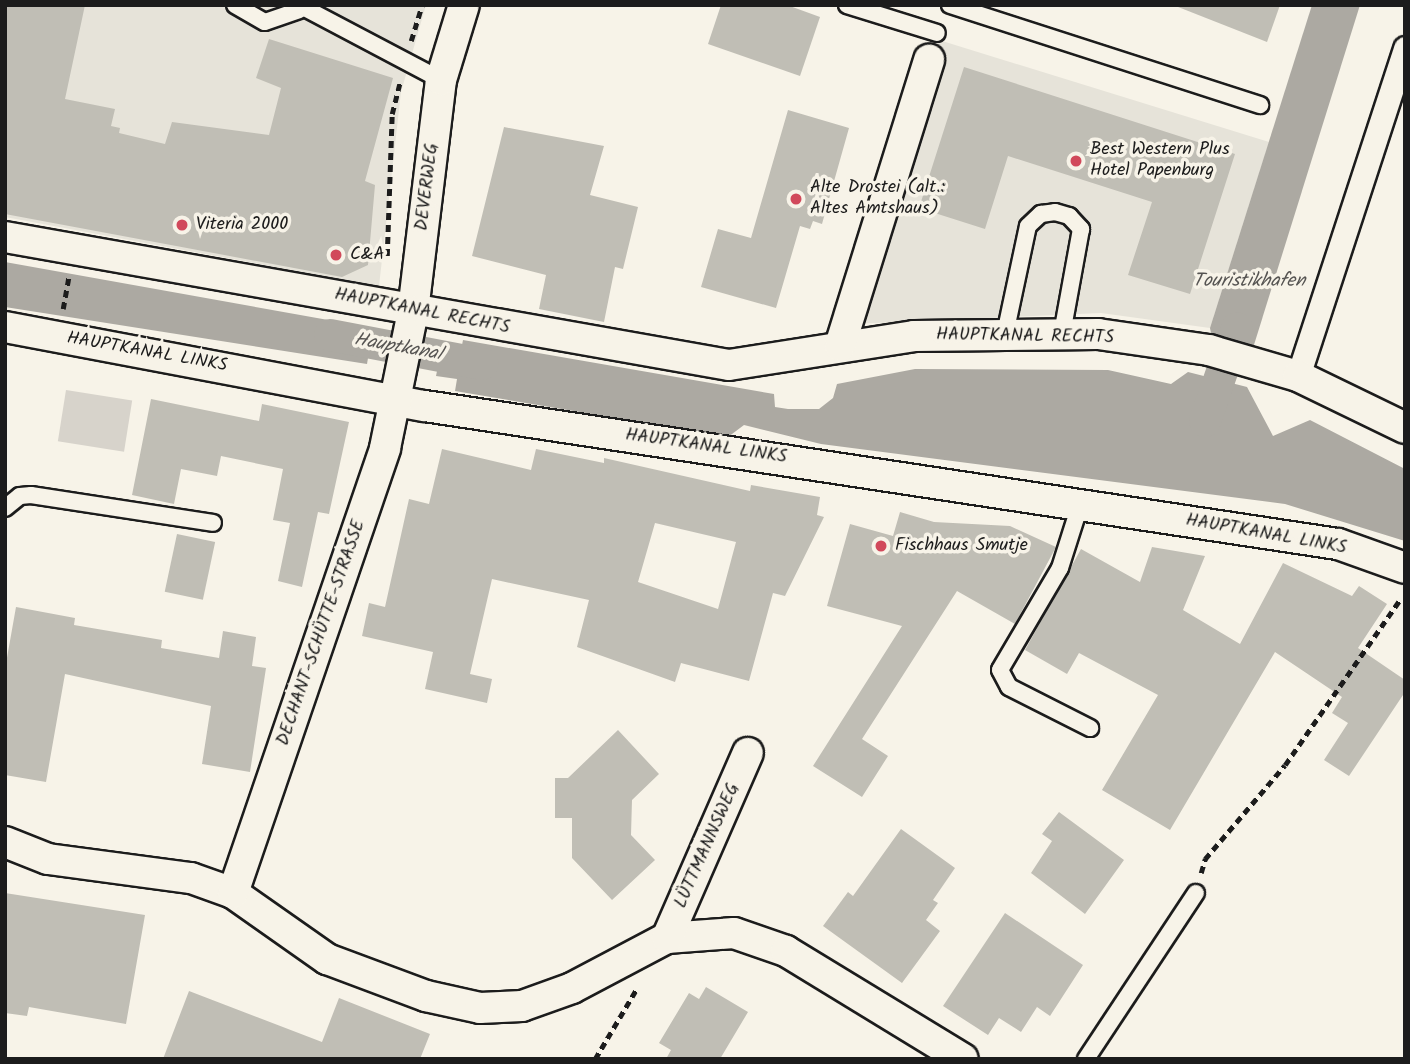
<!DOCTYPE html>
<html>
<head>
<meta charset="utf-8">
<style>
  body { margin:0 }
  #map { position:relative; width:1410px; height:1064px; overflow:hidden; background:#f7f3e8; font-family:Kalam,sans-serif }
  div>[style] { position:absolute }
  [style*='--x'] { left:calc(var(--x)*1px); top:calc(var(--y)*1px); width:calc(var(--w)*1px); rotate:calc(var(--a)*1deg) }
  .built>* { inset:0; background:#e6e3d9 }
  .green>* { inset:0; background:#d7d3cb; transform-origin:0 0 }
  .water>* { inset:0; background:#aca9a2 }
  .canal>* { height:32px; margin:-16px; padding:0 16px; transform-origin:16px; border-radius:16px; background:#aca9a2 }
  .building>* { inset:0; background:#c0beb5; transform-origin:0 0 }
  .path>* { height:4.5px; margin-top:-2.25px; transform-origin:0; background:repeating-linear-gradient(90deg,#1c1c1c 0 7px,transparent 0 12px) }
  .roads { filter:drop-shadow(2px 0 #1c1c1c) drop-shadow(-2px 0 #1c1c1c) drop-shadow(0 2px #1c1c1c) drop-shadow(0 -2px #1c1c1c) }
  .service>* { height:16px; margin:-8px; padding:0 8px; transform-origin:8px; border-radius:8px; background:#f7f3e8 }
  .pedestrian>* { height:23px; margin:-11.5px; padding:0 11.5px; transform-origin:11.5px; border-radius:11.5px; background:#f7f3e8 }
  .minor>* { height:30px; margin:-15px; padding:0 15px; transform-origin:15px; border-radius:15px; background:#f7f3e8 }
  .dots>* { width:19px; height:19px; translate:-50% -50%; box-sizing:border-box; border:4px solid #f7f3e8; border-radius:50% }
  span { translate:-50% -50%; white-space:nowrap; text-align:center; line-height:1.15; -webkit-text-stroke:7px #f7f3e8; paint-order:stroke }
  .poi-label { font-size:18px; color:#1c1c1c }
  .left { translate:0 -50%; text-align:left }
  .street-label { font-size:18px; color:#1c1c1c }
  .water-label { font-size:19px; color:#565452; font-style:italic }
  .frame { position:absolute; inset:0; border:7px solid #1c1c1c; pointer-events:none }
</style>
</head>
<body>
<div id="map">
  <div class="built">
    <i style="clip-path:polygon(5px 5px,426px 5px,401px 92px,379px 286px,5px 217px)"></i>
    <i style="clip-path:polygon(939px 40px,1269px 142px,1210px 328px,1101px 313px,852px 324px)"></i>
  </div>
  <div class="green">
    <i style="left:66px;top:390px;width:67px;height:52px;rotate:9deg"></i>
  </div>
  <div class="water">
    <i style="clip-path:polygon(1312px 5px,1360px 5px,1253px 348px,1212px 338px,1210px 328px)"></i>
    <i style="clip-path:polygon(5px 262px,373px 328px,367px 364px,5px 307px)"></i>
    <i style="clip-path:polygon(463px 340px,774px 394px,775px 407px,788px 409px,819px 409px,833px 398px,837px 384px,915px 369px,1108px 370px,1171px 384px,1188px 372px,1247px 387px,1273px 436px,1310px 420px,1405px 469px,1405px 541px,1285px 504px,821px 444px,744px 425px,728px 437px,455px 391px,457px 379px,436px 376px,443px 341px,462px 345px)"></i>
  </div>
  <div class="canal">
    <i style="--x:330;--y:335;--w:155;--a:10.8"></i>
    <i style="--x:1205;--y:421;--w:98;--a:-71"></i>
  </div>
  <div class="building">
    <i style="clip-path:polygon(5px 5px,85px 5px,65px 99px,115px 109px,111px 126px,120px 128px,119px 133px,165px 144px,172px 122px,269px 135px,281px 88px,256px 78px,269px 39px,393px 78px,365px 181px,375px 185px,368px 265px,342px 277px,5px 214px)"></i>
    <i style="clip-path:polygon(721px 5px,787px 5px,820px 17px,800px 76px,708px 44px)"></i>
    <i style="clip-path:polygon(1173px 5px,1280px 5px,1267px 42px)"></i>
    <i style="clip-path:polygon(964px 67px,1235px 154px,1190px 294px,1128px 275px,1152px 202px,1008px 156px,985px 229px,919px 208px)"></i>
    <i style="clip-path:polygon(788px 110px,849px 128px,822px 224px,813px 221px,810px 229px,800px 226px,776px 308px,701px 287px,718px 229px,751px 238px)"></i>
    <i style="clip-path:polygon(504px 127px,604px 146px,590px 195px,638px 207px,623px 269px,615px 267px,604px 322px,539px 309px,546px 275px,472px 256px)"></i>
    <i style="clip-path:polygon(151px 399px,259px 421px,262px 404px,349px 422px,329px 514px,318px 512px,302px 587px,278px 581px,290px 523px,273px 520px,283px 469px,221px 456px,217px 476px,181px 469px,174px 504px,132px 495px)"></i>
    <i style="clip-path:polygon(evenodd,442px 449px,531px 470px,536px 449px,604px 463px,604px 458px,750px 491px,751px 485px,820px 497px,817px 515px,824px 517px,785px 596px,773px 593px,749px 681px,681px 663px,675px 682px,577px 647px,589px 600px,492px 579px,470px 674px,492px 679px,487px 703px,425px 689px,433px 652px,362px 636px,369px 603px,385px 607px,409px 499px,429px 504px,442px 449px,655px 523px,736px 542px,718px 609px,638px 582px,655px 523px)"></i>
    <i style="clip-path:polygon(900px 512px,934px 522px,1010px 526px,1056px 547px,1015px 624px,957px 591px,862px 739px,888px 756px,862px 797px,813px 766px,902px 626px,827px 606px,850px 524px,893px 536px)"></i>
    <i style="left:177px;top:534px;width:39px;height:59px;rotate:12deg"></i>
    <i style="clip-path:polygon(1152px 547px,1205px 556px,1183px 610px,1240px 644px,1283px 563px,1352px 596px,1359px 586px,1387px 604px,1358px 648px,1405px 680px,1405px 692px,1349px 776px,1324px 760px,1348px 723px,1332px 713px,1342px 697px,1275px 652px,1170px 830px,1102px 790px,1158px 695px,1079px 653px,1067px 674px,1025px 650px,1081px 549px,1140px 582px)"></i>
    <i style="clip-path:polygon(16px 607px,75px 618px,74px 625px,162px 640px,161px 648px,219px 658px,223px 631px,256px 637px,252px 666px,266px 668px,250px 772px,202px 764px,211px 706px,65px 674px,46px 782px,5px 775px,5px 669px)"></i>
    <i style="clip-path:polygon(618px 730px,659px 774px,632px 800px,631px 835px,655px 860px,612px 900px,572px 858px,572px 818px,555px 818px,555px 778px,568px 778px)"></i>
    <i style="clip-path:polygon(1059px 812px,1124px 860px,1085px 914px,1031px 873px,1052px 841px,1042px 834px)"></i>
    <i style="clip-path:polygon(901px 829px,955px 868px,933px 900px,938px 903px,926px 920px,940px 931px,902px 983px,823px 926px,848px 892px,853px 896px)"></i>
    <i style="clip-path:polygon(5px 893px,145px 915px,126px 1024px,29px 1007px,27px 1016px,5px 1013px)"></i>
    <i style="clip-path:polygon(1005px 913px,1083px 965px,1050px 1016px,1037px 1007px,1021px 1032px,999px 1018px,988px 1035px,943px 1006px)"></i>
    <i style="clip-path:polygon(706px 987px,748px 1012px,720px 1059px,666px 1059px,671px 1050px,659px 1043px,689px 993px,699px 999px)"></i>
    <i style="clip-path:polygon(189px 991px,322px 1042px,339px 998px,430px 1034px,420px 1059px,163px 1059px)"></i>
  </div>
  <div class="path">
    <i style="--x:411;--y:41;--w:38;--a:-73"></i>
    <i style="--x:387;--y:256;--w:142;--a:-88"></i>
    <i style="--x:392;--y:114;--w:32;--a:-76"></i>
    <i style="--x:63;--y:309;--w:34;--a:-80"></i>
    <i style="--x:1201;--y:873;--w:15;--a:-74"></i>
    <i style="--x:1205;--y:859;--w:123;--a:-49.6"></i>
    <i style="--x:1285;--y:765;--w:203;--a:-55.2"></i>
    <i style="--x:595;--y:1059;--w:80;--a:-59.3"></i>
  </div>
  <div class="roads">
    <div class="service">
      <i style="--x:235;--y:5;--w:34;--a:30"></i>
      <i style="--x:265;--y:22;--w:36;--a:-19"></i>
      <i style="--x:299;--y:5;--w:161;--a:27.8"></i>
      <i style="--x:847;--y:5;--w:94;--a:17.3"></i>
      <i style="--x:950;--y:5;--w:326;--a:17.9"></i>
      <i style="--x:1005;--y:334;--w:110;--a:-78"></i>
      <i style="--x:1028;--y:226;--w:18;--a:-43"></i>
      <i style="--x:1041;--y:214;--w:14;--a:-8"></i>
      <i style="--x:1055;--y:212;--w:15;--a:16"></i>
      <i style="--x:1069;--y:216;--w:18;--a:47"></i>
      <i style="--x:1081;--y:229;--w:107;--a:100.3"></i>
      <i style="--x:1080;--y:505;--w:66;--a:107.6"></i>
      <i style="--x:1060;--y:568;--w:118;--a:120.5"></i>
      <i style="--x:1000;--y:670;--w:19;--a:62"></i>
      <i style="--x:1009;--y:687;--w:91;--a:26.8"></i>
      <i style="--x:5;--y:508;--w:19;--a:-39"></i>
      <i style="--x:20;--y:496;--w:11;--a:-5"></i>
      <i style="--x:31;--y:495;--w:184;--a:8.7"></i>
      <i style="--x:1086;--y:1059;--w:199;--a:-56.5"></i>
    </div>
    <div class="pedestrian">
      <i style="--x:1298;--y:376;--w:345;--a:-71.9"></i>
    </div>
    <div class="minor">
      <i style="--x:5;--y:237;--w:735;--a:10.03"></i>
      <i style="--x:729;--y:365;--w:187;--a:-8.9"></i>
      <i style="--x:914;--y:336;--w:184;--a:-0.6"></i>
      <i style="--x:1098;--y:334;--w:112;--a:8.2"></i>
      <i style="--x:1209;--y:350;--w:93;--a:16.3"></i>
      <i style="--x:1298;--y:376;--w:119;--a:25.9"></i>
      <i style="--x:5;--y:327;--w:427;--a:10.7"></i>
      <i style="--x:425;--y:406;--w:923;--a:8.6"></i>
      <i style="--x:1338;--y:544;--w:71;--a:19.7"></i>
      <i style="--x:840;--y:346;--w:300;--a:-72.7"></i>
      <i style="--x:5;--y:842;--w:46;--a:21.6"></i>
      <i style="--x:48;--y:859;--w:144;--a:7.6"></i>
      <i style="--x:191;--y:878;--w:45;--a:19.7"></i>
      <i style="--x:233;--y:893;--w:115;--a:35.1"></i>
      <i style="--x:327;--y:959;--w:106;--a:20.5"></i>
      <i style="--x:426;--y:996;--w:55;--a:12.5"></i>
      <i style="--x:480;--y:1008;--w:42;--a:-2.7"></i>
      <i style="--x:522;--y:1006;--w:53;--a:-19.8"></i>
      <i style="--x:572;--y:988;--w:107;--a:-27.8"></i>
      <i style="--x:667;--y:938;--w:67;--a:-4.3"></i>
      <i style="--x:734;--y:933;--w:55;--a:19.1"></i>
      <i style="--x:786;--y:951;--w:207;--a:31.4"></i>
      <i style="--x:233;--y:893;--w:470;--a:-71.1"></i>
      <i style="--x:385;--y:448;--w:140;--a:-78.4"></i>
      <i style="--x:413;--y:311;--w:233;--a:-83.1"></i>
      <i style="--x:441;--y:80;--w:78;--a:-73"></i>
      <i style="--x:667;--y:938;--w:202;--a:-66.4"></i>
    </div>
  </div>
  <div class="dots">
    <i style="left:1076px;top:161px;background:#d1495b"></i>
    <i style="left:796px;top:199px;background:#d1495b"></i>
    <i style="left:182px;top:225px;background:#d1495b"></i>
    <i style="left:336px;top:255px;background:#d1495b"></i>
    <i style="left:881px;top:546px;background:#d1495b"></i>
  </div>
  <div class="poi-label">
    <span class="left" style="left:1090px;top:161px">Best Western Plus<br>Hotel Papenburg</span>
    <span class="left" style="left:810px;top:199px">Alte Drostei (alt.:<br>Altes Amtshaus)</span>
    <span class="left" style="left:196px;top:225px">Viteria 2000</span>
    <span class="left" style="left:350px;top:255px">C&amp;A</span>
    <span class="left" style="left:895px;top:546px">Fischhaus Smutje</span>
  </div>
  <div class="street-label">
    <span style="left:428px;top:187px;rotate:-83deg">DEVERWEG</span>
    <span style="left:422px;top:312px;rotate:11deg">HAUPTKANAL RECHTS</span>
    <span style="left:1025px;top:337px;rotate:1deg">HAUPTKANAL RECHTS</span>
    <span style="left:147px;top:353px;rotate:10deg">HAUPTKANAL LINKS</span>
    <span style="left:706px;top:447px;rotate:8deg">HAUPTKANAL LINKS</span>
    <span style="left:1266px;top:535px;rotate:10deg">HAUPTKANAL LINKS</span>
    <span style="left:322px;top:633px;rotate:-71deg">DECHANT-SCHÜTTE-STRASSE</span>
    <span style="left:708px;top:846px;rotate:-66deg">LÜTTMANNSWEG</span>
  </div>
  <div class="water-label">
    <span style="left:1249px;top:282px">Touristikhafen</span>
    <span style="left:398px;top:348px;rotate:10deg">Hauptkanal</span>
  </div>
  <div class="frame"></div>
</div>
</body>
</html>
